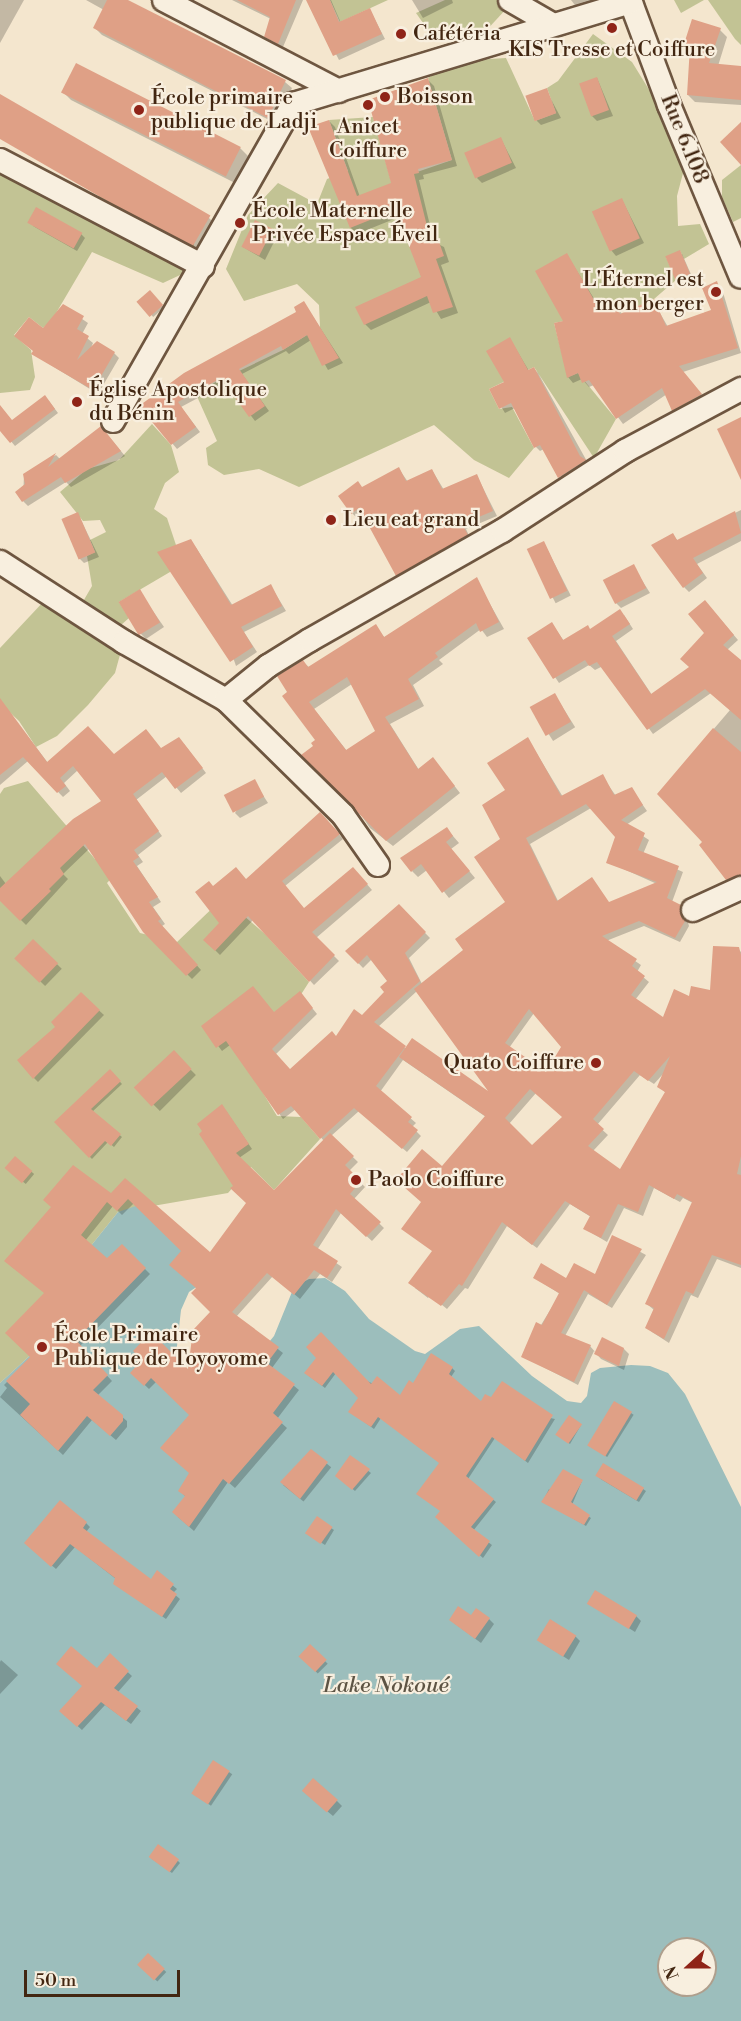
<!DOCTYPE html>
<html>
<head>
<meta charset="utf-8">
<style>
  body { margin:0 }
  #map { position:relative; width:741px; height:2021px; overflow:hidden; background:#f4e6ce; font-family:"Libre Bodoni",serif }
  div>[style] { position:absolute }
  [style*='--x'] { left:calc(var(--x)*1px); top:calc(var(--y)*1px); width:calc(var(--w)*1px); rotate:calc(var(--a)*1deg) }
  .green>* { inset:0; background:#c2c394 }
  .water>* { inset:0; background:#9cbebc }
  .shadow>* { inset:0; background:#0003; transform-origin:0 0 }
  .building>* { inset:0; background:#dfa086; transform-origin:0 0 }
  .roads { filter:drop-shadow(2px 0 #6e5640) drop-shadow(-2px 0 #6e5640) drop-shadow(0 2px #6e5640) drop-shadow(0 -2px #6e5640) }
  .minor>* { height:22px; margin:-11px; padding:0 11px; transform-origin:11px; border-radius:11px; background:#f8efdf }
  .dots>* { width:16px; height:16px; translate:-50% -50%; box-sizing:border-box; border:3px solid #f8efdf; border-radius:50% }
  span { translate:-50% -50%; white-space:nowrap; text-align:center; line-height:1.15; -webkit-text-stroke:4.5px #f8efdf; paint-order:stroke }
  .poi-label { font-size:21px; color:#422611 }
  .left { translate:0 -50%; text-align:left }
  .right { translate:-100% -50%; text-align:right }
  .street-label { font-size:21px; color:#422611 }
  .water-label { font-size:22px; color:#5d5444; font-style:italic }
  .north { position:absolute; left:657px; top:1937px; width:60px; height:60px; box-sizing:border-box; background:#f8efdf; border:2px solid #af9f8d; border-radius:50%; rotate:249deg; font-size:16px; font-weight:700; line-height:24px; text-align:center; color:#422611 }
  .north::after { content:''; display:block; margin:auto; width:21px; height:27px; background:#8f2418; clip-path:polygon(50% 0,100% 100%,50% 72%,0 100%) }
  .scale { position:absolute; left:24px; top:1970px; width:156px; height:27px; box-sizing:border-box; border:3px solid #422611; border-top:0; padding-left:8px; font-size:18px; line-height:21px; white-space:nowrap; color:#422611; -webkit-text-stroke:4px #f8efdf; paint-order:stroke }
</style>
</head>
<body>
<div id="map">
  <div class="green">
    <i style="clip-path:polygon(330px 0,388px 0,340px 22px)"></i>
    <i style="clip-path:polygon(445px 0,505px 0,507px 8px,484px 33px,435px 40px,416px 13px)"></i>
    <i style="clip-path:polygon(674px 0,704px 0,681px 13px)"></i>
    <i style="clip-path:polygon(708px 0,741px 0,741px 45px,735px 39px)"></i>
    <i style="clip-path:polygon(593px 34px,632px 62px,656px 101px,687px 158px,677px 196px,678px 226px,700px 224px,709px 244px,684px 259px,680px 251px,666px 257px,676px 280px,654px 299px,639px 306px,554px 323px,568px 377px,578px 373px,616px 419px,594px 458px,534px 367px,489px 389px,499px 409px,512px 407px,534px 448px,509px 478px,474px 460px,434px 425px,299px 487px,259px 469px,224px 475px,208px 465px,206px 448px,217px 441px,195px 392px,283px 350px,320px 327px,319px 305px,297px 284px,244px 301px,226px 269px,248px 215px,278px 183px,317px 204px,327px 179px,348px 171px,329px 120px,373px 117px,391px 181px,452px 160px,428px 78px,456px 61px,506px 58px,535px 121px,556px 113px,547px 88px,558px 81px)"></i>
    <i style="clip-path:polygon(741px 165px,741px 218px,733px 222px,722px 197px,722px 180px)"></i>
    <i style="clip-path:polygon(0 172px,87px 215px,102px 191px,194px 244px,193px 269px,163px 283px,92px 252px,52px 320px,43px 328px,29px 317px,14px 335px,31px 350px,35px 377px,30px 390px,0 393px)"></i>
    <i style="clip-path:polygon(152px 424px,171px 445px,179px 472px,165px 483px,154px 509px,167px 518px,180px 557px,170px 572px,119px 602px,129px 618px,121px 625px,81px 605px,92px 586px,87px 556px,95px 552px,90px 540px,106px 532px,100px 520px,83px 521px,60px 492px,87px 469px,119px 460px)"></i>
    <i style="clip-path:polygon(45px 600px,121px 651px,115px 673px,88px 705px,57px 736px,36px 747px,19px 721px,0 703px,0 648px)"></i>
    <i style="clip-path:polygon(28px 781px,95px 859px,106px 855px,117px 872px,107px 883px,140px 933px,177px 942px,223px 898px,265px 934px,309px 982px,251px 1073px,277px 1116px,301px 1117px,320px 1139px,274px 1190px,251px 1167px,228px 1193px,118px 1212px,74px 1267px,73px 1316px,0 1383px,0 794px,4px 788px)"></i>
  </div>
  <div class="water">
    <i style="clip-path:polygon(evenodd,139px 1205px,165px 1216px,201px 1284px,189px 1292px,181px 1310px,176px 1355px,187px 1384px,245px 1371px,274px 1336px,294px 1287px,309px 1279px,325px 1278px,345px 1291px,369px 1319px,415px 1351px,425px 1354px,460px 1329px,479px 1326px,532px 1376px,567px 1401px,581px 1403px,587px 1396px,591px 1373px,600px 1368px,631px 1365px,650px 1366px,668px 1373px,685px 1394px,741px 1507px,741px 2021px,0 2021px,0 1383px,73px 1316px,74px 1267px,118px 1212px,139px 1205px,669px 1949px,705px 1949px,705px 1985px,669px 1985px,669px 1949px)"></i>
  </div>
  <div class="shadow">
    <i style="clip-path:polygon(0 0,24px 0,0 43px)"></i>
    <i style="clip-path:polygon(86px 0,125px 0,285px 82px,292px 88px,275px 123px,102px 35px,95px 28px,104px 10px)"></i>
    <i style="clip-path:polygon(232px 0,303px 0,283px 47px,265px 36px,271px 19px)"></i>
    <i style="clip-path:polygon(308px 0,331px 0,341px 23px,370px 10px,385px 39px,339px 60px)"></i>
    <i style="clip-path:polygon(412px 0,452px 0,453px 3px,423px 18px)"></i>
    <i style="clip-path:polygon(571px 0,605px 0,581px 13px)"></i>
    <i style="clip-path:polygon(720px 30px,727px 37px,718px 66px,741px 67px,741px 105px,695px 102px,688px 95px,691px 50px,685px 44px)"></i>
    <i style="clip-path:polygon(597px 78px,613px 116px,597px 121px,592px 116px)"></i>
    <i style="clip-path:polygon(428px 80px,434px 86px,457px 166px,423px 175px,424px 179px,419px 180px,434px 242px,444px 247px,449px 262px,441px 265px,458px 313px,441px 319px,431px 302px,371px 330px,365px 324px,422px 278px,399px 217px,357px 234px,351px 228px,310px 128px,329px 121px,335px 127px,360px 197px,393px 184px)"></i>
    <i style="clip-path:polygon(546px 90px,561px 118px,541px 125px,536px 120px)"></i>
    <i style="clip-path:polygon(63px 92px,240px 148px,248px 156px,235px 183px,71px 100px)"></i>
    <i style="clip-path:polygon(0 96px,209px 218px,217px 226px,203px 251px,0 138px)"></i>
    <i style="clip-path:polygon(501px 139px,516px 168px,482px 183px,477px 178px)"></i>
    <i style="clip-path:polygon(622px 200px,644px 243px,616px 256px,611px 250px)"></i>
    <i style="clip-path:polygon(33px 226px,81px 234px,85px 238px,77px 251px)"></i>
    <i style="clip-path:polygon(272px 230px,277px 236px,265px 260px,243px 247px)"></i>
    <i style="left:682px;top:254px;width:24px;height:14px;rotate:66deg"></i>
    <i style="clip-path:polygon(567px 255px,603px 313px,618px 309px,623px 315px,653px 301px,668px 327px,713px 311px,717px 283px,722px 289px,741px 353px,683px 372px,706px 400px,679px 415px,667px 394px,623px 424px,594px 385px,589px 387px,582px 379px,573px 383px,568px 377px)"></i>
    <i style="left:150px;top:292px;width:21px;height:14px;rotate:49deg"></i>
    <i style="clip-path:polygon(304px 303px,343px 363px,328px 370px,311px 340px,289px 354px,286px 351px,242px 374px,269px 411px,255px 421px,226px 383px,181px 407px,200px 432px,177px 449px,141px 406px,298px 313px)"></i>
    <i style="clip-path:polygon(63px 306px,88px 323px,82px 334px,93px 343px,90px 350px,114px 353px,119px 358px,98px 394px,33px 354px,43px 331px)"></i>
    <i style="clip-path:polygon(510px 339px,529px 371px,534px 369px,538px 373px,589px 465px,564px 482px,544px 449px,540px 451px,536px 447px,515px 408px,505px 413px,491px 390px,506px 383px)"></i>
    <i style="clip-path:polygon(49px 401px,58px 413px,15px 446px,0 428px,0 407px,12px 421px)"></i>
    <i style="clip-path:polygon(106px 433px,125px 456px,71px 487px,66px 482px,28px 506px,23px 501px,24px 474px,56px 455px,60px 459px)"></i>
    <i style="clip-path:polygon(399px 469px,408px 482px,432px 470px,444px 490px,477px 476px,497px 516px,466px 529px,471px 540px,402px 579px,363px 513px,357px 518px,352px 513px)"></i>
    <i style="clip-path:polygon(741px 510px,741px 541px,697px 564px,707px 578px,689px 592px,684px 587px,673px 535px,678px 541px)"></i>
    <i style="clip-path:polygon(78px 514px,99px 557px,84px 563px,80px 559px)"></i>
    <i style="left:544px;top:543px;width:59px;height:17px;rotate:63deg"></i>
    <i style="clip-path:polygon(195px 546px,233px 606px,271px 586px,286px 611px,244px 632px,257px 652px,236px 666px)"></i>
    <i style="clip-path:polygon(633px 566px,650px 593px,621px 608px,616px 603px)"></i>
    <i style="clip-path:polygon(evenodd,476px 579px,504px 629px,487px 637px,481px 629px,439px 660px,443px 664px,413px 685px,424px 706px,390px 724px,419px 770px,438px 765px,460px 793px,393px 846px,370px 828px,354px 805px,315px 747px,317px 740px,289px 692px,303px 662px,310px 668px,375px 626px,385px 638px,476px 579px,352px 684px,377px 732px,347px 751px,314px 709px,352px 684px)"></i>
    <i style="clip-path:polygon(139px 591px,164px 627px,146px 639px,141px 634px)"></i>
    <i style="clip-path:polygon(710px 607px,738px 640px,727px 650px,741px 663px,741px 882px,732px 884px,704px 842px,659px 793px,730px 710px,711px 693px,653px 734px,603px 666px,595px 670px,589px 665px,559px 683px,529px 638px,552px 624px,564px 641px,624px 615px,633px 629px,616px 641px,652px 695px,691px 667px,706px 633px)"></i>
    <i style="left:555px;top:695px;width:38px;height:26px;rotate:58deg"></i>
    <i style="clip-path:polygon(5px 706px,48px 763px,162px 750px,184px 744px,206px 773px,181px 793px,167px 776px,136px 800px,162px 836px,138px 855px,143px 862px,137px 866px,161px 902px,153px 907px,165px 924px,162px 926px,201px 970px,192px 979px,144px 931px,90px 848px,63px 874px,68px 879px,26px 925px,0 899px,0 876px,6px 884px,103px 802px,78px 770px,64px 783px,70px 791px,63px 797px,28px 761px,0 785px,0 710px)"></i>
    <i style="clip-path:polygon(evenodd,528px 739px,563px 797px,602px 776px,616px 796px,631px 788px,647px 811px,626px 825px,649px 840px,643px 854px,683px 872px,672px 902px,685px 912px,689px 926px,680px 942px,644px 926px,606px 941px,641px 965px,637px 972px,649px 982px,635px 1000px,664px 1019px,690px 998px,712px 992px,738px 949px,741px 952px,741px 1268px,717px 1259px,698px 1298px,691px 1295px,669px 1343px,652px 1332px,647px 1327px,654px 1310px,647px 1304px,693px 1203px,683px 1198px,680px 1202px,654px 1188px,643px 1216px,624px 1208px,607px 1242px,585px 1229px,591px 1217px,570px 1204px,537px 1248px,507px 1226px,468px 1289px,465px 1288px,447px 1309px,430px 1295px,428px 1298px,415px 1288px,434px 1252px,423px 1202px,442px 1168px,486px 1117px,403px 1060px,380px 1092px,416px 1123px,412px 1127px,421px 1136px,407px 1152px,359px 1111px,331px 1136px,358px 1162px,349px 1171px,365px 1187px,354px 1199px,384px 1228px,372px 1241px,341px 1213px,317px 1250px,342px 1267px,332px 1282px,320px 1274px,300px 1299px,273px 1276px,236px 1317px,283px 1353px,272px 1368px,299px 1390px,277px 1419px,287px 1428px,235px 1488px,228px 1482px,194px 1531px,178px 1517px,186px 1497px,180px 1491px,191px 1473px,191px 1415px,157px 1381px,149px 1389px,132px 1373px,189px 1372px,212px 1312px,197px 1288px,183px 1251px,134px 1203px,122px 1215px,113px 1206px,85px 1241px,107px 1260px,122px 1246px,150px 1274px,80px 1346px,112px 1381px,97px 1396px,127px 1421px,127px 1427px,116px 1440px,92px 1420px,63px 1455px,0 1397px,7px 1388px,4px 1385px,32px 1357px,46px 1293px,11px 1266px,111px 1195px,125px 1180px,211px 1255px,248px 1203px,235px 1186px,226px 1111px,252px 1149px,239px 1158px,274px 1192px,324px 1141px,296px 1109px,283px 1119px,230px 1045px,222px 1051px,203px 1026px,274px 1014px,304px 998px,317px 1014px,275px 1055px,290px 1071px,363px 1017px,386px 992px,389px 981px,372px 959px,363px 968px,347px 951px,399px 906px,430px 938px,409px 958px,422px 984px,465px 950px,507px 902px,502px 839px,507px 791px,528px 739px,591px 808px,617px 837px,608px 862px,657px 884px,610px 904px,558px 901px,530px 844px,591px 808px,528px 739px,417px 991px,493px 1096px,406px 1049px,378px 1027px,417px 991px,528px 739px,534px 1013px,563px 1047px,546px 1074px,509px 1048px,534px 1013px,528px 739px,663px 1074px,659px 1086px,666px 1093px,620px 1172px,593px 1151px,608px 1135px,597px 1125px,640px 1075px,654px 1084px,663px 1074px,528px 739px,536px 1093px,564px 1118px,532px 1147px,509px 1124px,536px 1093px)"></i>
    <i style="clip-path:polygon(254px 781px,268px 803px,240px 818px,235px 813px)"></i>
    <i style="clip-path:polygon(325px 818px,343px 839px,285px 886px,305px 910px,358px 874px,372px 890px,316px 938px,339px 961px,314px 985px,254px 919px,220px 955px,205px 940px,221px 923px,214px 888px,246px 881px)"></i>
    <i style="clip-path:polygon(447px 829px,459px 843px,451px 849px,475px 878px,449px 898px,427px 870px,418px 877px,412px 871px)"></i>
    <i style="left:33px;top:941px;width:40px;height:24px;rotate:44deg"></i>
    <i style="clip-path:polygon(81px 994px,104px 1015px,38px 1082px,34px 1078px,57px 1027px)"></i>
    <i style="left:174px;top:1053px;width:31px;height:51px;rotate:45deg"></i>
    <i style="clip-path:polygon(110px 1071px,122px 1084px,92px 1112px,122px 1137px,114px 1147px,108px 1142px,92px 1159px,56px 1122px)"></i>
    <i style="left:15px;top:1158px;width:25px;height:13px;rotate:40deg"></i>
    <i style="clip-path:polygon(613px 1237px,646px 1255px,612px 1308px,588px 1294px,565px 1336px,590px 1346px,596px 1353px,624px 1349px,629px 1354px,624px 1370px,601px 1359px,594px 1351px,578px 1385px,522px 1356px,560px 1294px,535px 1278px,567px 1280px,596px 1276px)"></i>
    <i style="clip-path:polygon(318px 1357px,400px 1397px,414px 1385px,452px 1368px,455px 1371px,451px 1377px,481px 1403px,555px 1419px,528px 1463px,495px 1438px,468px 1479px,496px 1502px,473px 1531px,492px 1545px,483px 1558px,437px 1517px,441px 1511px,441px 1463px,381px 1418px,374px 1429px,353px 1414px,360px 1398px,336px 1373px,325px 1388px,309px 1376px)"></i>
    <i style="left:615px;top:1403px;width:22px;height:50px;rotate:32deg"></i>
    <i style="clip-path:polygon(581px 1425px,570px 1444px,559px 1436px)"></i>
    <i style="left:311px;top:1451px;width:26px;height:44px;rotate:39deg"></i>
    <i style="clip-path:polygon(350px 1457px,371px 1473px,355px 1491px,337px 1476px)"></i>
    <i style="clip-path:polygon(599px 1478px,643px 1489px,646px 1491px,639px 1502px)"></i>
    <i style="clip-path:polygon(582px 1481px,572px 1505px,591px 1518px,586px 1526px,543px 1501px,549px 1489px,553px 1492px)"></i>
    <i style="clip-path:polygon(318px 1519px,334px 1530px,325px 1545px,311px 1536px)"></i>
    <i style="clip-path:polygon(86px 1523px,90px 1527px,86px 1532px,151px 1581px,158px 1573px,177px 1589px,173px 1593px,180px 1599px,166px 1619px,119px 1587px,116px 1579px,75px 1547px,56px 1569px,30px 1547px)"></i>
    <i style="clip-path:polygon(589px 1603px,636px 1616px,641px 1621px,635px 1632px)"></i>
    <i style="clip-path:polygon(471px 1617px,489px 1619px,494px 1624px,481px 1643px,450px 1620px)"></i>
    <i style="clip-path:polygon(575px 1636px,580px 1641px,569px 1660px,544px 1644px)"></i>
    <i style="left:310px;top:1646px;width:25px;height:14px;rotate:45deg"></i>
    <i style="clip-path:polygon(110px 1656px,132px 1676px,118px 1692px,141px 1711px,131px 1724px,105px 1705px,82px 1730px,61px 1711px)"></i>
    <i style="clip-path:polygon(1px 1660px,18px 1675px,0 1694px,0 1662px)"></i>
    <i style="left:214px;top:1762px;width:22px;height:38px;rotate:34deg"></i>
    <i style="clip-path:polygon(309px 1796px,337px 1801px,342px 1806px,333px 1816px)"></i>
    <i style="clip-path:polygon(152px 1859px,178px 1861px,180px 1863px,172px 1873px)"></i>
    <i style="left:148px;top:1955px;width:25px;height:13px;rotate:43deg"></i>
  </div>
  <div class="building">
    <i style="clip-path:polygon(107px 0,128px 0,286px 80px,268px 118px,93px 28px)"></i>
    <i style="clip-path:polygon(237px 0,296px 0,278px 44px,264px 37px,270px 17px)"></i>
    <i style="clip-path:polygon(306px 0,330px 0,339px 22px,370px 8px,382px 34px,333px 56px)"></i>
    <i style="clip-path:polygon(692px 19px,721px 28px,709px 63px,741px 66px,741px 100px,687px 95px,690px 46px,684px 44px)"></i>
    <i style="left:76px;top:63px;width:185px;height:33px;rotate:27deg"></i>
    <i style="left:597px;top:77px;width:35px;height:19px;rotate:70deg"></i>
    <i style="clip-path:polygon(428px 78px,452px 160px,418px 169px,419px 173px,414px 174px,431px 242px,438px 239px,444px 256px,436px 259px,453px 307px,433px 313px,427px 296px,364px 325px,355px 307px,421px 277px,395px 210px,350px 228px,308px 127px,329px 120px,357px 196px,391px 183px,368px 100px)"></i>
    <i style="left:547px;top:88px;width:27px;height:23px;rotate:70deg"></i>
    <i style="left:0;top:94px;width:243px;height:39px;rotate:30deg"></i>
    <i style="clip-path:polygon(741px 122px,741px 165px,720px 142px)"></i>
    <i style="left:501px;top:137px;width:28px;height:40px;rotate:67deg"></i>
    <i style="left:622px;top:198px;width:44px;height:33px;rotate:66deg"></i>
    <i style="left:36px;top:207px;width:53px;height:18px;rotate:29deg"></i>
    <i style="left:255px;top:220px;width:20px;height:30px;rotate:27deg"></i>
    <i style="left:680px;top:250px;width:26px;height:16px;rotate:67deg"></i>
    <i style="clip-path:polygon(567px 253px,601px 312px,618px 308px,620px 314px,654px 299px,666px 326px,711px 310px,702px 288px,717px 281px,738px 348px,679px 366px,702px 394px,672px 411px,662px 388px,616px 419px,589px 380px,582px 383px,578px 373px,567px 378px,554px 323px,563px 321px,535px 271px)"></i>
    <i style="left:150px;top:290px;width:20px;height:18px;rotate:49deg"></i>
    <i style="clip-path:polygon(304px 301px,339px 358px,322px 366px,307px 335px,283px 350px,281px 346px,239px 369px,265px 406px,249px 417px,221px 378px,178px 402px,196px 427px,171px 445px,139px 406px,184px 373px,296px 312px,294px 307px)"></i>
    <i style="clip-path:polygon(63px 304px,84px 316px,77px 329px,89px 336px,77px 360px,97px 341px,115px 352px,93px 390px,31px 354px,33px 351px,14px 336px,29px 317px,43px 328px)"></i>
    <i style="clip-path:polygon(510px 337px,528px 370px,534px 367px,580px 456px,586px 460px,558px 478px,540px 445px,534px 448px,511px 403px,499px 409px,489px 389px,504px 382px,486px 351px)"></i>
    <i style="clip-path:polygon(45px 395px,55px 409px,10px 443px,0 431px,0 405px,12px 420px)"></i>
    <i style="clip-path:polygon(741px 417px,741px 480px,717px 429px)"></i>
    <i style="clip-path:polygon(101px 426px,121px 451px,65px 483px,61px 477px,22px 502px,15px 492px,25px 484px,23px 474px,56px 453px,48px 467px)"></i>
    <i style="clip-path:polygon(399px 467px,406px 481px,432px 469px,442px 489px,477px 474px,493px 511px,462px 524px,468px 535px,396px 576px,359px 508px,351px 514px,338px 496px,358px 481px,362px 487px)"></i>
    <i style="clip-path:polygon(735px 511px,741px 533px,693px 558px,703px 573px,683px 588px,651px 545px,673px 533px,677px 540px)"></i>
    <i style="left:78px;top:512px;width:44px;height:18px;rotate:67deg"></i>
    <i style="clip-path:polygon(191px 539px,231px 605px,271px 584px,282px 606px,241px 627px,253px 647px,230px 662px,157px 552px)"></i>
    <i style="left:544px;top:541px;width:55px;height:19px;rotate:65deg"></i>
    <i style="left:634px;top:564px;width:27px;height:35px;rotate:63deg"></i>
    <i style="clip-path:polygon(evenodd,477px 577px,499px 622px,480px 632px,476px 623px,435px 653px,438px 657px,408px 679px,419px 699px,385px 717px,418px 769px,433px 757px,455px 786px,386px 841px,301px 755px,313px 746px,311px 743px,315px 740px,282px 696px,287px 692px,277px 676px,303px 660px,308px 667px,376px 624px,384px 637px,477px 577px,347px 677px,375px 731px,346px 750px,309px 702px,347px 677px)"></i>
    <i style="left:140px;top:589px;width:39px;height:25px;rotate:59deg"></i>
    <i style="clip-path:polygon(705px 600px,734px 635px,723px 645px,741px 660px,741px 720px,705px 689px,647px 730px,597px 662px,589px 666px,585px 660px,553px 679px,527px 638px,552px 622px,563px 640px,588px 625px,590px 629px,620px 609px,630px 624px,612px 636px,651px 694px,689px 667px,680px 659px,704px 633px,688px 614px)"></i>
    <i style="left:555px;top:693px;width:33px;height:29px;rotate:61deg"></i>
    <i style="clip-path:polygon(0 698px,47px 762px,88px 726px,114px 754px,146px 729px,161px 748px,179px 737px,203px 768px,175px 789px,162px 772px,133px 794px,159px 831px,134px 850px,139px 857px,133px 861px,158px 897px,149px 902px,161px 919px,158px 921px,198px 965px,186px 976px,143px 932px,85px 844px,60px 868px,64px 874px,49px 889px,51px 891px,20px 921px,0 901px,0 888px,16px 873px,73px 819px,101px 801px,73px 766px,60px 778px,66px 786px,57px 793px,23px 757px,0 775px)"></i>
    <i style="clip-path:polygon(713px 728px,741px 752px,741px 875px,726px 880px,699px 845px,702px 842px,657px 794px)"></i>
    <i style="clip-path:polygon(evenodd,528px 737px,561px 796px,603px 774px,614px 795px,632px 787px,643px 805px,621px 820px,645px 833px,638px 850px,679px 866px,667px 898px,681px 905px,685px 921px,675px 938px,639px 921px,602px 936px,637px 959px,632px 966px,645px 976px,631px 995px,663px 1017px,674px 989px,689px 996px,691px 986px,710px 990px,713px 946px,739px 947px,741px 955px,741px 1156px,737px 1174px,741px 1175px,741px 1265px,712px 1255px,693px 1294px,686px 1291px,664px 1339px,645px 1328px,654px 1308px,645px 1304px,692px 1202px,677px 1194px,674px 1199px,649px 1185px,638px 1212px,618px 1204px,601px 1238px,583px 1229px,590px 1216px,565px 1201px,532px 1245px,502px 1222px,462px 1286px,459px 1284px,441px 1306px,408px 1283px,432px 1251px,401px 1229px,421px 1202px,396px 1180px,422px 1149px,442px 1166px,485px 1116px,399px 1057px,412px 1038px,488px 1091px,414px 989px,463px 950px,455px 939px,505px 902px,474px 857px,500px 839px,482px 805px,505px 790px,487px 763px,528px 737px,586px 804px,615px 837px,606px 863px,657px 882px,609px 902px,592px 877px,557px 901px,526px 838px,586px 804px,528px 737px,529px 1009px,561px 1047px,546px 1072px,505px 1043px,529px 1009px,528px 737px,670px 1056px,657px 1087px,665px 1092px,620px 1169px,588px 1146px,604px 1129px,593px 1119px,634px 1071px,648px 1081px,670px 1056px,528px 737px,530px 1089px,562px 1117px,532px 1145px,505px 1118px,530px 1089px)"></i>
    <i style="left:255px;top:779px;width:20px;height:35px;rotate:63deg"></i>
    <i style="clip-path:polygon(320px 812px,340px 834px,282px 881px,304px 908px,353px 867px,368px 884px,312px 932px,335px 955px,309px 982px,248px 916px,215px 951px,203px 940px,219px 923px,195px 892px,209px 881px,213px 886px,236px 867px,246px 879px)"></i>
    <i style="clip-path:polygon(447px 827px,453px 836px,446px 842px,470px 871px,442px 893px,421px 864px,411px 872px,400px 858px)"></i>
    <i style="clip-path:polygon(399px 904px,426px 932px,405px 953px,420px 981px,374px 1022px,406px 1046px,376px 1086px,412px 1117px,408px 1122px,418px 1130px,402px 1149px,354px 1108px,320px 1139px,291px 1106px,278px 1115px,226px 1041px,216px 1048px,201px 1026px,253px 986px,274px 1012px,300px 991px,313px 1008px,272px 1049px,290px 1069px,332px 1031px,336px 1036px,354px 1009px,362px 1015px,384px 992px,380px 987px,387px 981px,367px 955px,358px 964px,345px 951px)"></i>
    <i style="left:33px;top:939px;width:35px;height:27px;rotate:44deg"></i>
    <i style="clip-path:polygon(81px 992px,100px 1010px,33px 1079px,17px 1060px,55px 1027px,51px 1022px)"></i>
    <i style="left:174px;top:1050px;width:26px;height:55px;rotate:47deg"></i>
    <i style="clip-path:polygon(110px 1069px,121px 1081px,91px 1109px,121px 1134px,111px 1146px,105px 1141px,89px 1158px,54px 1122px)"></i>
    <i style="clip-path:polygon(222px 1104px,249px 1144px,236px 1153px,274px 1190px,330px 1133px,354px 1156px,345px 1165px,361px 1181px,350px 1194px,381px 1222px,366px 1237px,336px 1209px,313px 1245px,338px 1261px,327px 1278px,314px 1270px,294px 1295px,267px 1273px,232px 1312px,279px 1347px,267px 1363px,295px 1384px,273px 1413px,283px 1422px,229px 1484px,223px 1479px,189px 1527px,172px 1512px,185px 1496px,178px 1491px,189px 1473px,160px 1448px,189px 1415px,151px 1378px,144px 1386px,130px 1373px,142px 1360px,133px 1351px,151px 1332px,188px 1369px,193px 1330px,210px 1312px,191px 1293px,196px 1288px,169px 1265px,181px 1251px,128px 1199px,117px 1211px,107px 1202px,81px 1235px,107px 1258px,122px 1244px,146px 1268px,76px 1340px,108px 1375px,93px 1390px,123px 1415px,123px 1421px,110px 1436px,87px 1416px,58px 1451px,20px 1415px,30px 1404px,6px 1381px,30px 1357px,5px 1333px,44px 1293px,4px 1261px,51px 1207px,43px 1200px,73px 1165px,111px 1193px,125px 1178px,210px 1252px,246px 1203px,230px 1188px,233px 1186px,199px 1134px,202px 1131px,197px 1124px)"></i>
    <i style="left:15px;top:1156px;width:23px;height:16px;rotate:41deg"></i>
    <i style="clip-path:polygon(612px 1235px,642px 1249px,607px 1305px,584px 1290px,561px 1333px,591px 1345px,574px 1382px,521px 1357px,536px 1322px,542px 1325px,559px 1293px,533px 1278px,541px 1263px,566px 1278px,574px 1263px,595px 1274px)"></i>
    <i style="clip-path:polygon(321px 1332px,371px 1384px,377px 1376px,400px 1395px,409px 1380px,413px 1383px,431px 1353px,453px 1367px,449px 1374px,481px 1401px,485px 1394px,491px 1397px,502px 1381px,553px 1415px,525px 1461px,492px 1437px,466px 1476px,494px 1499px,471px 1527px,490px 1541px,479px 1557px,435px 1517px,440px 1511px,416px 1494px,439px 1463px,378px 1417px,371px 1427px,348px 1412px,358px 1398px,333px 1372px,322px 1386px,304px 1373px,316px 1358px,306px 1347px)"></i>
    <i style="clip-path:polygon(602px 1337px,624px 1348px,619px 1366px,594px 1354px)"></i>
    <i style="left:614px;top:1401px;width:21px;height:52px;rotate:31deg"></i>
    <i style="left:569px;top:1415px;width:16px;height:24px;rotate:35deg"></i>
    <i style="clip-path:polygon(311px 1449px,328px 1462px,300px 1499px,280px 1482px)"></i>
    <i style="clip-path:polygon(350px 1455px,370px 1469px,352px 1490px,335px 1476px)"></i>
    <i style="left:603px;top:1463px;width:48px;height:15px;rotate:31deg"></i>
    <i style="clip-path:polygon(563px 1469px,583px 1480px,571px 1502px,590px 1515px,584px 1525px,541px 1502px)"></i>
    <i style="clip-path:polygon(60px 1500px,87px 1522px,83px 1528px,151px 1579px,157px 1570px,174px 1584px,170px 1589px,177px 1594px,162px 1617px,113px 1584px,115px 1578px,70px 1544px,51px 1567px,24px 1543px)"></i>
    <i style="left:317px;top:1516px;width:19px;height:21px;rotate:35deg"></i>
    <i style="left:595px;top:1590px;width:49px;height:16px;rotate:31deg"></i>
    <i style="clip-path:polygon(458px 1606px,471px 1615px,476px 1608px,490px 1618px,475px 1639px,449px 1620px)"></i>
    <i style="left:550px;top:1619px;width:31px;height:25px;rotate:32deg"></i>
    <i style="left:310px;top:1644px;width:23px;height:17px;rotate:43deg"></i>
    <i style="clip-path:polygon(71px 1646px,97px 1668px,110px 1653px,129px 1671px,114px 1688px,138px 1706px,126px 1721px,101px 1702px,77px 1727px,59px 1711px,82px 1686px,56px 1664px)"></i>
    <i style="left:213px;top:1760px;width:20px;height:40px;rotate:33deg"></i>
    <i style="left:313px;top:1778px;width:33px;height:17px;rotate:41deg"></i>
    <i style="left:158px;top:1844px;width:26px;height:16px;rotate:36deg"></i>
    <i style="left:148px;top:1953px;width:23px;height:16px;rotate:43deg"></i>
  </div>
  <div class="roads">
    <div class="minor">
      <i style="--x:164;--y:0;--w:197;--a:27.5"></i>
      <i style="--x:510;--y:0;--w:46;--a:29.9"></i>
      <i style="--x:630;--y:0;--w:112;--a:69.6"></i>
      <i style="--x:669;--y:105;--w:186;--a:67.3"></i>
      <i style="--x:0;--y:160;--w:229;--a:27.6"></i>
      <i style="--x:113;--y:421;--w:365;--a:-60.4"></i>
      <i style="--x:293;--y:104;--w:353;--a:-16.8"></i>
      <i style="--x:0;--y:562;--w:148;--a:32.8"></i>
      <i style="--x:124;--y:642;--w:117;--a:29.6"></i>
      <i style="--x:226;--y:700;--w:164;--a:44.5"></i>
      <i style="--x:343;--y:815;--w:61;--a:55"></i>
      <i style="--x:226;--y:700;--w:54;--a:-39"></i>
      <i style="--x:268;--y:666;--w:49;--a:-31.8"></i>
      <i style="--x:310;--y:640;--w:221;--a:-29.6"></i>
      <i style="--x:502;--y:531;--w:147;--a:-33"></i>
      <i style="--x:625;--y:451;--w:132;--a:-28.1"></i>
      <i style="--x:693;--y:910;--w:53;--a:-24.6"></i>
    </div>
  </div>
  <div class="dots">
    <i style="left:612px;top:28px;background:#8f2418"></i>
    <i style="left:401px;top:34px;background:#8f2418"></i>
    <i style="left:385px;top:97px;background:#8f2418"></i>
    <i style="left:368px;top:105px;background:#8f2418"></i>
    <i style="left:139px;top:110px;background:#8f2418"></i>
    <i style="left:240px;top:223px;background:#8f2418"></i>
    <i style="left:716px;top:292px;background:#8f2418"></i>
    <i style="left:77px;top:402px;background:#8f2418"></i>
    <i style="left:331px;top:520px;background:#8f2418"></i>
    <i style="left:596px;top:1063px;background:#8f2418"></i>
    <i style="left:356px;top:1180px;background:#8f2418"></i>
    <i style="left:42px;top:1347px;background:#8f2418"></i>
  </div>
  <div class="poi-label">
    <span class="left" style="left:413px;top:34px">Cafétéria</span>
    <span style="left:612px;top:50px">KIS Tresse et Coiffure</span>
    <span class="left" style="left:397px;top:97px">Boisson</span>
    <span class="left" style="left:151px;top:110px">École primaire<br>publique de Ladji</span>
    <span style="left:368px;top:139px">Anicet<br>Coiffure</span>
    <span class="left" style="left:252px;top:223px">École Maternelle<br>Privée Espace Éveil</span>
    <span class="right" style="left:704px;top:292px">L'Éternel est<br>mon berger</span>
    <span class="left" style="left:89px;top:402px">Église Apostolique<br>du Bénin</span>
    <span class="left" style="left:343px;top:520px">Lieu eat grand</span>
    <span class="right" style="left:584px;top:1063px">Quato Coiffure</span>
    <span class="left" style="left:368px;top:1180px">Paolo Coiffure</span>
    <span class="left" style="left:54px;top:1347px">École Primaire<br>Publique de Toyoyome</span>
  </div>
  <div class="street-label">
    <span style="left:684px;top:139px;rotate:68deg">Rue 6.108</span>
  </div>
  <div class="water-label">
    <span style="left:386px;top:1686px">Lake Nokoué</span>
  </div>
  <div class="north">N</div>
  <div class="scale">50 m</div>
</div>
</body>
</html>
